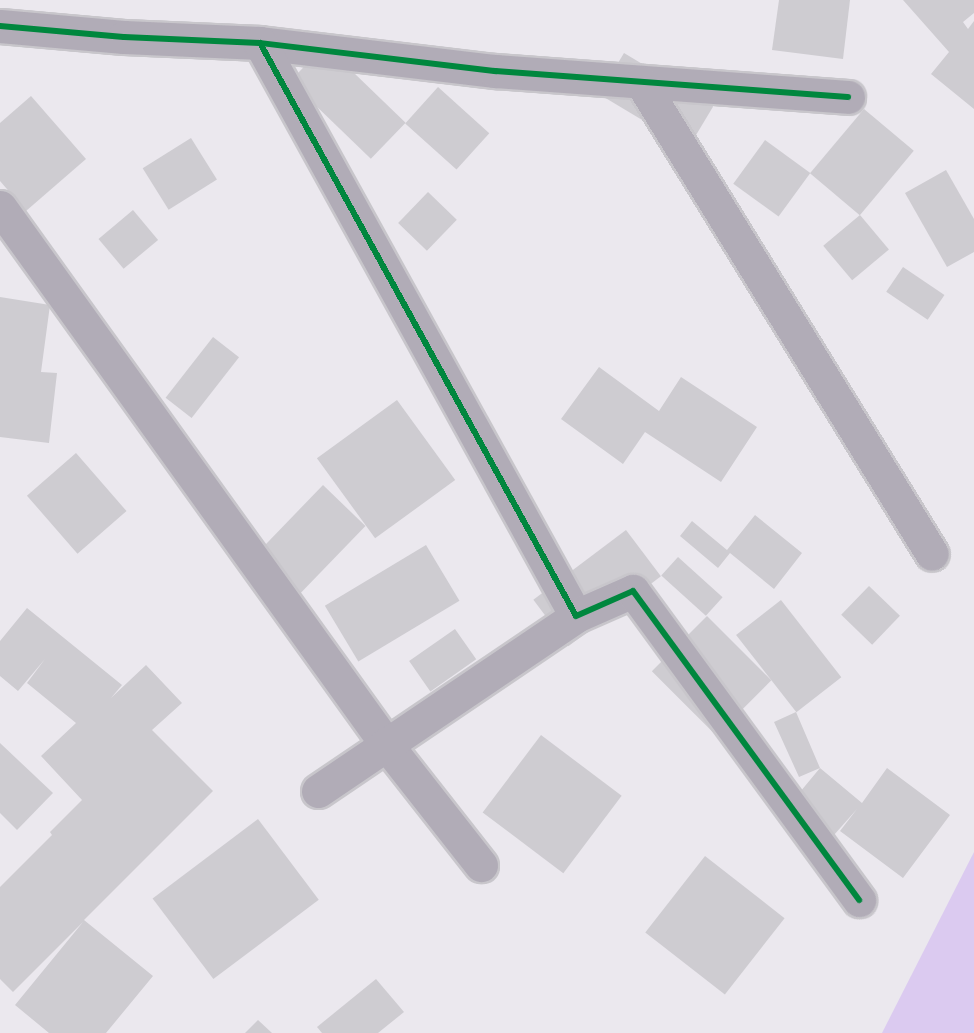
<!DOCTYPE html>
<html>
<head>
<meta charset="utf-8">
<style>
  body { margin:0 }
  #map { position:relative; width:974px; height:1033px; overflow:hidden; background:#ebe8ee; font-family:"Alegreya Sans",sans-serif }
  div>[style] { position:absolute }
  [style*='--x'] { left:calc(var(--x)*1px); top:calc(var(--y)*1px); width:calc(var(--w)*1px); rotate:calc(var(--a)*1deg) }
  .green>* { inset:0; background:#dbcaf0 }
  .building>* { inset:0; background:#ceccd1; transform-origin:0 0 }
  .roads { filter:drop-shadow(2px 0 #c8c6cb) drop-shadow(-2px 0 #c8c6cb) drop-shadow(0 2px #c8c6cb) drop-shadow(0 -2px #c8c6cb) }
  .minor>* { height:33px; margin:-16.5px; padding:0 16.5px; transform-origin:16.5px; border-radius:16.5px; background:#b1acb7 }
  .cycleway>* { height:6px; margin:-3px; padding:0 3px; transform-origin:3px; border-radius:3px; background:#00873e }
  span { translate:-50% -50%; white-space:nowrap; text-align:center; line-height:1.15; -webkit-text-stroke:6px #fff; paint-order:stroke }
</style>
</head>
<body>
<div id="map">
  <div class="green">
    <i style="clip-path:polygon(974px 852px,974px 1033px,882px 1033px)"></i>
  </div>
  <div class="building">
    <i style="clip-path:polygon(779px 0,850px 0,843px 59px,772px 50px)"></i>
    <i style="clip-path:polygon(903px 0,974px 0,974px 13px,963px 22px,968px 29px,974px 21px,974px 109px,931px 74px,949px 52px)"></i>
    <i style="left:325px;top:45px;width:112px;height:50px;rotate:44deg"></i>
    <i style="left:624px;top:53px;width:104px;height:48px;rotate:31deg"></i>
    <i style="left:438px;top:87px;width:69px;height:49px;rotate:42deg"></i>
    <i style="clip-path:polygon(31px 96px,86px 159px,26px 211px,0 181px,0 123px)"></i>
    <i style="left:864px;top:109px;width:65px;height:84px;rotate:40deg"></i>
    <i style="left:191px;top:138px;width:49px;height:57px;rotate:58deg"></i>
    <i style="left:765px;top:140px;width:56px;height:54px;rotate:36deg"></i>
    <i style="clip-path:polygon(946px 170px,974px 219px,974px 252px,947px 267px,905px 193px)"></i>
    <i style="left:428px;top:192px;width:40px;height:43px;rotate:44deg"></i>
    <i style="left:133px;top:210px;width:39px;height:45px;rotate:50deg"></i>
    <i style="left:860px;top:215px;width:45px;height:48px;rotate:50deg"></i>
    <i style="left:903px;top:267px;width:50px;height:30px;rotate:34deg"></i>
    <i style="clip-path:polygon(0 297px,50px 305px,41px 372px,57px 373px,49px 443px,0 437px)"></i>
    <i style="left:213px;top:337px;width:33px;height:77px;rotate:38deg"></i>
    <i style="clip-path:polygon(599px 367px,659px 411px,681px 377px,757px 427px,721px 482px,645px 432px,623px 464px,561px 419px)"></i>
    <i style="left:397px;top:400px;width:99px;height:99px;rotate:54deg"></i>
    <i style="left:76px;top:453px;width:77px;height:65px;rotate:49deg"></i>
    <i style="left:323px;top:485px;width:59px;height:104px;rotate:44deg"></i>
    <i style="clip-path:polygon(755px 515px,802px 553px,774px 589px,730px 553px,718px 568px,680px 536px,692px 521px,727px 550px)"></i>
    <i style="left:626px;top:530px;width:58px;height:116px;rotate:53deg"></i>
    <i style="left:426px;top:545px;width:65px;height:118px;rotate:59deg"></i>
    <i style="left:678px;top:557px;width:60px;height:25px;rotate:42deg"></i>
    <i style="left:869px;top:586px;width:43px;height:40px;rotate:44deg"></i>
    <i style="left:781px;top:600px;width:98px;height:57px;rotate:52deg"></i>
    <i style="clip-path:polygon(27px 608px,122px 685px,111px 698px,146px 665px,182px 703px,152px 730px,213px 791px,84px 920px,153px 976px,106px 1033px,49px 1033px,15px 1005px,83px 922px,13px 992px,0 979px,0 887px,52px 835px,50px 832px,82px 800px,41px 756px,76px 723px,27px 683px,45px 659px,18px 691px,0 676px,0 641px)"></i>
    <i style="left:707px;top:616px;width:91px;height:78px;rotate:45deg"></i>
    <i style="left:455px;top:629px;width:37px;height:56px;rotate:55deg"></i>
    <i style="clip-path:polygon(796px 712px,820px 768px,862px 803px,887px 768px,950px 815px,903px 878px,840px 831px,857px 809px,826px 844px,785px 810px,820px 768px,799px 777px,774px 722px)"></i>
    <i style="left:541px;top:735px;width:101px;height:97px;rotate:37deg"></i>
    <i style="clip-path:polygon(0 743px,53px 793px,17px 830px,0 813px)"></i>
    <i style="left:258px;top:819px;width:101px;height:132px;rotate:53deg"></i>
    <i style="left:705px;top:856px;width:101px;height:97px;rotate:38deg"></i>
    <i style="clip-path:polygon(376px 979px,404px 1012px,378px 1033px,322px 1033px,317px 1027px)"></i>
    <i style="clip-path:polygon(258px 1020px,272px 1033px,245px 1033px)"></i>
  </div>
  <div class="roads">
    <div class="minor">
      <i style="--x:0;--y:26;--w:124;--a:5.1"></i>
      <i style="--x:124;--y:37;--w:136;--a:2.5"></i>
      <i style="--x:260;--y:43;--w:237;--a:6.8"></i>
      <i style="--x:495;--y:71;--w:354;--a:4.2"></i>
      <i style="--x:260;--y:43;--w:654;--a:61.12"></i>
      <i style="--x:576;--y:616;--w:62;--a:-23.7"></i>
      <i style="--x:633;--y:591;--w:383;--a:53.8"></i>
      <i style="--x:641;--y:82;--w:554;--a:58.35"></i>
      <i style="--x:0;--y:207;--w:661;--a:54.29"></i>
      <i style="--x:386;--y:744;--w:154;--a:51.9"></i>
      <i style="--x:318;--y:791;--w:312;--a:-34.1"></i>
    </div>
  </div>
  <div class="cycleway">
    <i style="--x:0;--y:26;--w:124;--a:5.1"></i>
    <i style="--x:124;--y:37;--w:136;--a:2.5"></i>
    <i style="--x:260;--y:43;--w:237;--a:6.8"></i>
    <i style="--x:495;--y:71;--w:354;--a:4.2"></i>
    <i style="--x:260;--y:43;--w:654;--a:61.12"></i>
    <i style="--x:576;--y:616;--w:62;--a:-23.7"></i>
    <i style="--x:633;--y:591;--w:383;--a:53.8"></i>
  </div>
</div>
</body>
</html>
